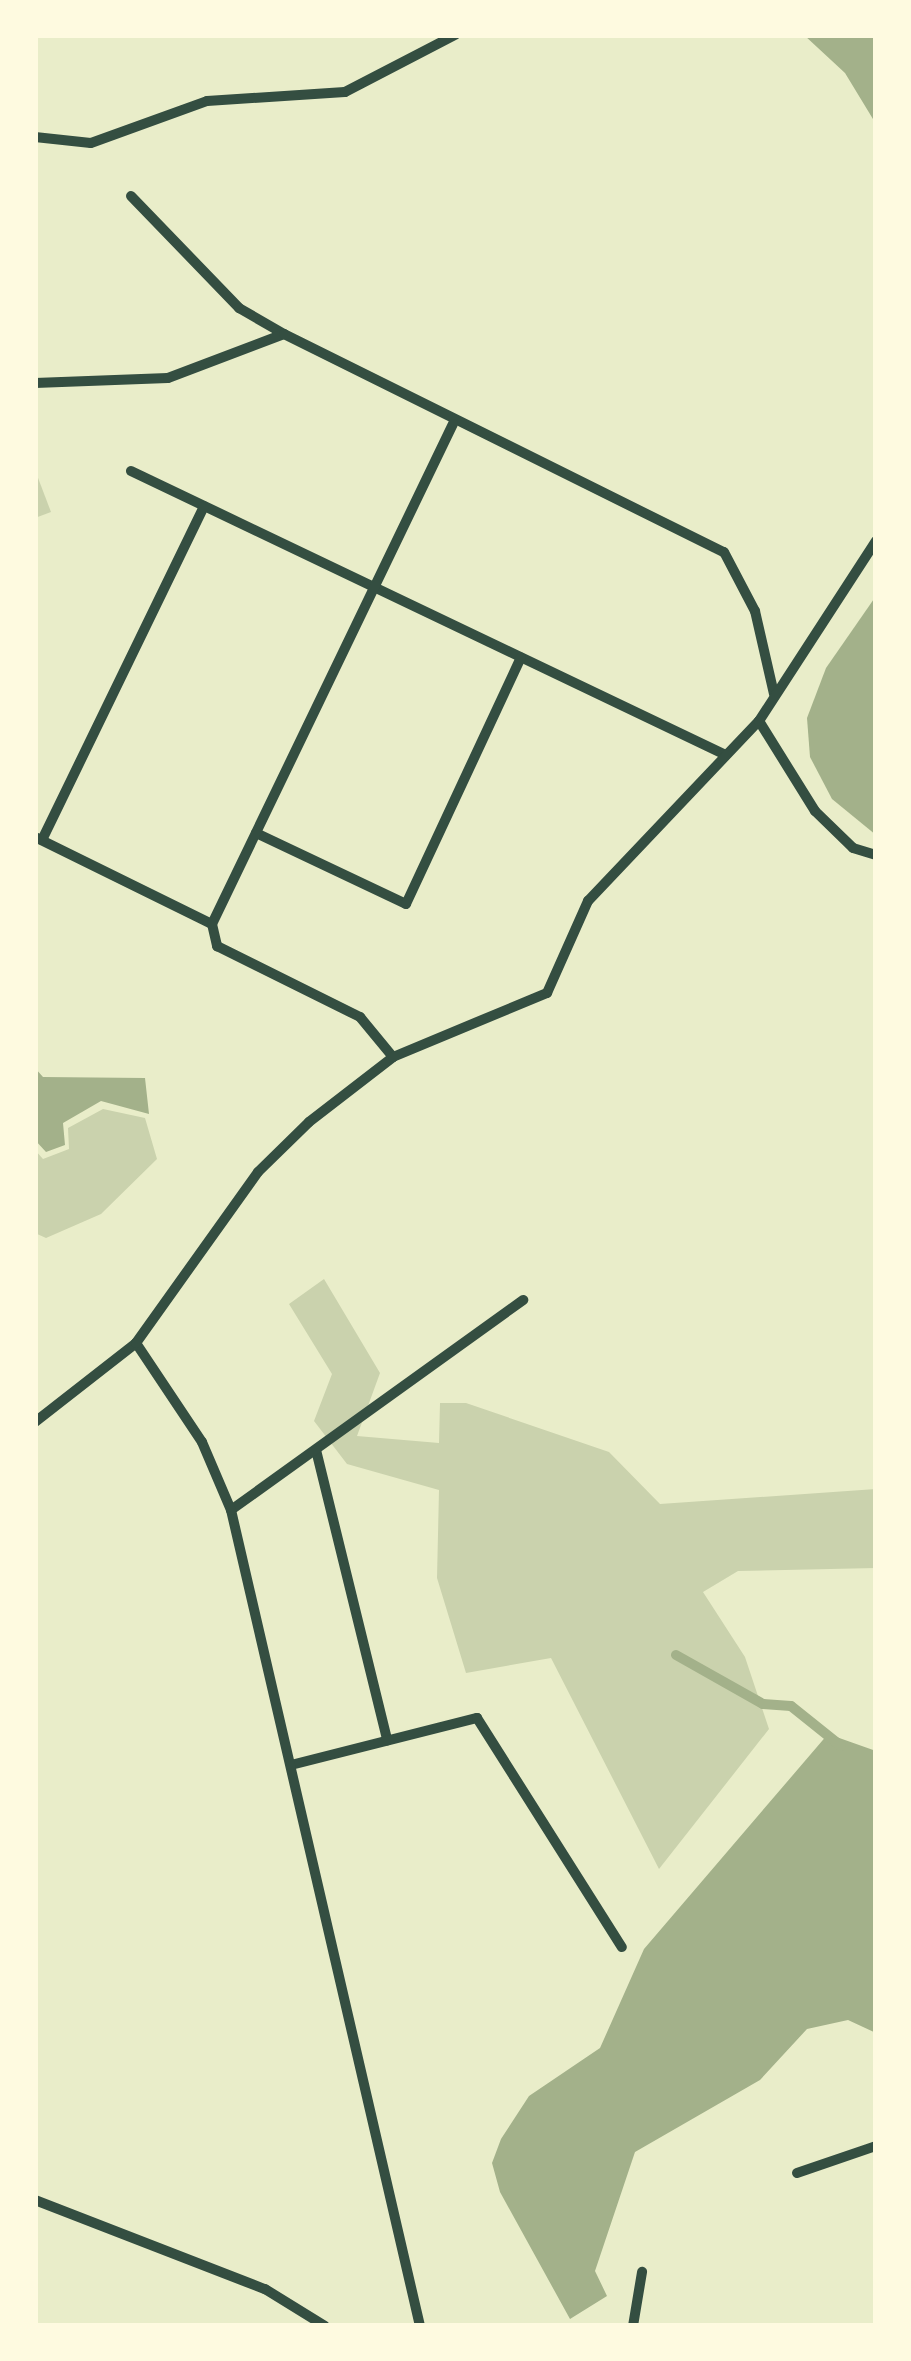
<!DOCTYPE html>
<html>
<head>
<meta charset="utf-8">
<style>
  body { margin:0 }
  #map { position:relative; width:911px; height:2361px; overflow:hidden; background:#e9edc9; font-family:Commissioner,sans-serif }
  div>[style] { position:absolute }
  [style*='--x'] { left:calc(var(--x)*1px); top:calc(var(--y)*1px); width:calc(var(--w)*1px); rotate:calc(var(--a)*1deg) }
  .green>* { inset:0; background:#cad2ad }
  .water>* { inset:0; background:#a3b18a }
  .stream>* { height:10px; margin:-5px; padding:0 5px; transform-origin:5px; border-radius:5px; background:#a3b18a }
  .minor>* { height:10px; margin:-5px; padding:0 5px; transform-origin:5px; border-radius:5px; background:#344e41 }
  span { translate:-50% -50%; white-space:nowrap; text-align:center; line-height:1.15; -webkit-text-stroke:10px #fefae0; paint-order:stroke }
  .frame { position:absolute; inset:0; border:38px solid #fefae0; pointer-events:none }
</style>
</head>
<body>
<div id="map">
  <div class="green">
    <i style="clip-path:polygon(35px 470px,51px 512px,35px 518px)"></i>
    <i style="clip-path:polygon(103px 1109px,145px 1118px,157px 1159px,101px 1214px,46px 1238px,35px 1233px,35px 1150px,43px 1159px,69px 1149px,68px 1128px)"></i>
    <i style="clip-path:polygon(324px 1279px,380px 1373px,357px 1436px,439px 1443px,440px 1403px,466px 1403px,609px 1452px,660px 1504px,876px 1489px,876px 1568px,738px 1571px,703px 1592px,745px 1657px,769px 1729px,659px 1869px,551px 1658px,466px 1673px,437px 1578px,439px 1490px,347px 1464px,314px 1421px,332px 1374px,289px 1304px)"></i>
  </div>
  <div class="water">
    <i style="clip-path:polygon(804px 35px,876px 35px,876px 124px,845px 73px)"></i>
    <i style="clip-path:polygon(876px 596px,876px 835px,832px 799px,810px 757px,807px 718px,826px 668px)"></i>
    <i style="clip-path:polygon(35px 1068px,43px 1077px,145px 1078px,149px 1114px,101px 1101px,63px 1123px,65px 1145px,46px 1152px,35px 1140px)"></i>
    <i style="clip-path:polygon(828px 1734px,876px 1751px,876px 2033px,848px 2020px,807px 2029px,760px 2080px,635px 2152px,595px 2271px,607px 2296px,570px 2319px,500px 2192px,492px 2163px,501px 2139px,529px 2096px,600px 2048px,644px 1949px)"></i>
  </div>
  <div class="stream">
    <i style="--x:676;--y:1655;--w:100;--a:29.4"></i>
    <i style="--x:763;--y:1704;--w:28;--a:4"></i>
    <i style="--x:791;--y:1706;--w:64;--a:38.7"></i>
  </div>
  <div class="minor">
    <i style="--x:35;--y:137;--w:56;--a:6.1"></i>
    <i style="--x:91;--y:143;--w:123;--a:-19.9"></i>
    <i style="--x:207;--y:101;--w:138;--a:-3.7"></i>
    <i style="--x:345;--y:92;--w:124;--a:-27.4"></i>
    <i style="--x:131;--y:196;--w:156;--a:46"></i>
    <i style="--x:239;--y:308;--w:52;--a:30"></i>
    <i style="--x:35;--y:383;--w:133;--a:-2.2"></i>
    <i style="--x:168;--y:378;--w:124;--a:-20.8"></i>
    <i style="--x:284;--y:334;--w:491;--a:26.4"></i>
    <i style="--x:724;--y:552;--w:67;--a:62.3"></i>
    <i style="--x:755;--y:611;--w:85;--a:77.1"></i>
    <i style="--x:131;--y:471;--w:659;--a:25.52"></i>
    <i style="--x:759;--y:721;--w:106;--a:58.1"></i>
    <i style="--x:815;--y:811;--w:53;--a:44.2"></i>
    <i style="--x:853;--y:848;--w:24;--a:17"></i>
    <i style="--x:256;--y:833;--w:166;--a:25.3"></i>
    <i style="--x:406;--y:904;--w:272;--a:-65"></i>
    <i style="--x:35;--y:837;--w:197;--a:26.2"></i>
    <i style="--x:212;--y:924;--w:23;--a:77"></i>
    <i style="--x:217;--y:946;--w:160;--a:26.4"></i>
    <i style="--x:360;--y:1017;--w:52;--a:50.5"></i>
    <i style="--x:42;--y:840;--w:371;--a:-64.1"></i>
    <i style="--x:212;--y:924;--w:555;--a:-64.27"></i>
    <i style="--x:35;--y:1422;--w:128;--a:-38"></i>
    <i style="--x:316;--y:1450;--w:299;--a:76.2"></i>
    <i style="--x:231;--y:1510;--w:360;--a:-35.7"></i>
    <i style="--x:291;--y:1765;--w:192;--a:-14.2"></i>
    <i style="--x:477;--y:1718;--w:271;--a:57.7"></i>
    <i style="--x:797;--y:2173;--w:83;--a:-18.9"></i>
    <i style="--x:35;--y:2200;--w:247;--a:21.2"></i>
    <i style="--x:265;--y:2289;--w:70;--a:31.7"></i>
    <i style="--x:420;--y:2326;--w:838;--a:-103.04"></i>
    <i style="--x:231;--y:1510;--w:74;--a:-113.1"></i>
    <i style="--x:202;--y:1442;--w:119;--a:-123.7"></i>
    <i style="--x:136;--y:1343;--w:210;--a:-54.5"></i>
    <i style="--x:258;--y:1172;--w:71;--a:-44.4"></i>
    <i style="--x:309;--y:1122;--w:106;--a:-37.7"></i>
    <i style="--x:393;--y:1057;--w:167;--a:-22.6"></i>
    <i style="--x:547;--y:993;--w:101;--a:-66"></i>
    <i style="--x:588;--y:901;--w:248;--a:-46.5"></i>
    <i style="--x:759;--y:721;--w:215;--a:-57"></i>
    <i style="--x:633;--y:2326;--w:55;--a:-80.5"></i>
  </div>
  <div class="frame"></div>
</div>
</body>
</html>
